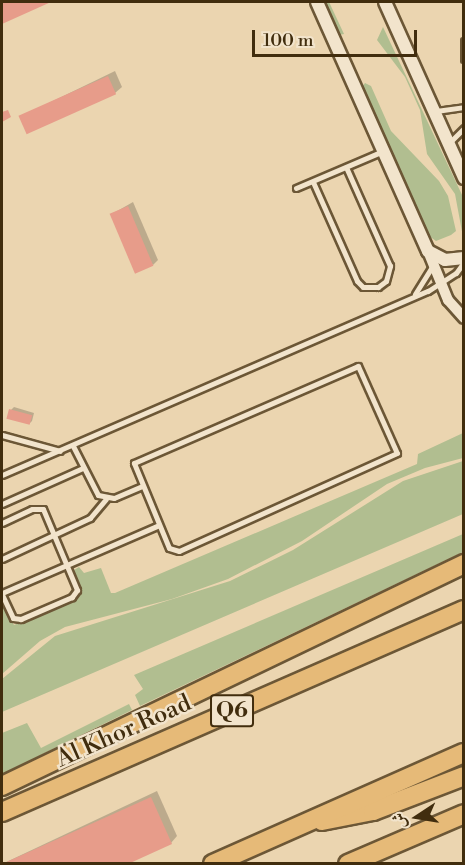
<!DOCTYPE html>
<html>
<head>
<meta charset="utf-8">
<style>
  body { margin:0 }
  #map { position:relative; width:465px; height:865px; overflow:hidden; background:#ebd5b0; font-family:"Libre Bodoni",Amiri,serif }
  div>[style] { position:absolute }
  [style*='--x'] { left:calc(var(--x)*1px); top:calc(var(--y)*1px); width:calc(var(--w)*1px); rotate:calc(var(--a)*1deg) }
  .green>* { inset:0; background:#b1be90 }
  .shadow>* { inset:0; background:#0003 }
  .building>* { inset:0; background:#e79c8a; transform-origin:0 0 }
  .roads { filter:drop-shadow(2px 0 #6c5736) drop-shadow(-2px 0 #6c5736) drop-shadow(0 2px #6c5736) drop-shadow(0 -2px #6c5736) }
  .service>* { height:5px; margin:-2.5px; padding:0 2.5px; transform-origin:2.5px; border-radius:2.5px; background:#f2e4cc }
  .minor>* { height:10px; margin:-5px; padding:0 5px; transform-origin:5px; border-radius:5px; background:#f2e4cc }
  .tertiary>* { height:12px; margin:-6px; padding:0 6px; transform-origin:6px; border-radius:6px; background:#f2e4cc }
  .motorway>* { height:18px; margin:-9px; padding:0 9px; transform-origin:9px; border-radius:9px; background:#e6ba78 }
  span { translate:-50% -50%; white-space:nowrap; text-align:center; line-height:1.15; -webkit-text-stroke:5px #f2e4cc; paint-order:stroke }
  .shield-label span { padding:2px 4px; background:#f2e4cc; border:2px solid; border-radius:4px; -webkit-text-stroke-width:0 }
  .shield-label { font-size:22px; color:#412d0e; font-weight:700 }
  .street-label { font-size:24px; color:#412d0e }
  .frame { position:absolute; inset:0; border:3px solid #412d0e; pointer-events:none }
  .north { position:absolute; left:387px; top:787px; width:60px; height:60px; -webkit-text-stroke:4px #f2e4cc; paint-order:stroke; rotate:258deg; font-size:16px; font-weight:700; line-height:24px; text-align:center; color:#412d0e }
  .north::after { content:''; display:block; margin:auto; width:21px; height:27px; background:#412d0e; clip-path:polygon(50% 0,100% 100%,50% 72%,0 100%) }
  .scale { position:absolute; left:252px; top:30px; width:165px; height:27px; box-sizing:border-box; border:3px solid #412d0e; border-top:0; padding-left:8px; font-size:18px; line-height:21px; white-space:nowrap; color:#412d0e; -webkit-text-stroke:4px #f2e4cc; paint-order:stroke }
</style>
</head>
<body>
<div id="map">
  <div class="green">
    <i style="clip-path:polygon(325px 2px,329px 2px,344px 34px,339px 35px)"></i>
    <i style="clip-path:polygon(383px 27px,463px 197px,463px 237px,455px 194px,427px 154px,420px 110px,405px 77px,377px 40px)"></i>
    <i style="clip-path:polygon(365px 83px,371px 86px,391px 131px,439px 181px,448px 196px,456px 231px,451px 235px,436px 241px,429px 236px,362px 87px)"></i>
    <i style="clip-path:polygon(463px 433px,463px 458px,425px 468px,387px 484px,302px 541px,228px 579px,172px 599px,65px 627px,40px 641px,2px 674px,2px 605px,14px 625px,76px 599px,81px 590px,74px 570px,79px 567px,84px 573px,101px 568px,111px 593px,115px 593px,417px 464px,418px 454px)"></i>
    <i style="clip-path:polygon(463px 461px,463px 514px,2px 712px,2px 679px,55px 636px,230px 581px,293px 550px,403px 481px)"></i>
    <i style="clip-path:polygon(463px 534px,463px 552px,140px 706px,135px 695px,143px 689px,134px 675px)"></i>
    <i style="clip-path:polygon(129px 704px,132px 710px,2px 774px,2px 733px,27px 723px,41px 748px)"></i>
  </div>
  <div class="shadow">
    <i style="clip-path:polygon(2px 2px,47px 2px,2px 22px)"></i>
    <i style="clip-path:polygon(115px 71px,122px 87px,115px 93px,20px 117px)"></i>
    <i style="clip-path:polygon(133px 202px,158px 260px,153px 265px,112px 214px)"></i>
    <i style="clip-path:polygon(14px 407px,34px 413px,32px 421px,29px 424px,11px 410px)"></i>
    <i style="clip-path:polygon(157px 791px,177px 836px,171px 843px,124px 864px,2px 864px)"></i>
  </div>
  <div class="building">
    <i style="clip-path:polygon(2px 2px,51px 2px,2px 24px)"></i>
    <i style="left:108px;top:76px;width:20px;height:98px;rotate:66deg"></i>
    <i style="clip-path:polygon(8px 110px,11px 117px,2px 122px,2px 112px)"></i>
    <i style="left:128px;top:206px;width:65px;height:20px;rotate:67deg"></i>
    <i style="left:9px;top:409px;width:24px;height:10px;rotate:15deg"></i>
    <i style="clip-path:polygon(151px 797px,172px 844px,128px 864px,2px 864px)"></i>
  </div>
  <div class="roads">
    <div class="service">
      <i style="--x:464;--y:41;--w:18;--a:90"></i>
      <i style="--x:436;--y:111;--w:28;--a:-8"></i>
      <i style="--x:449;--y:143;--w:21;--a:-45"></i>
      <i style="--x:313;--y:182;--w:108;--a:66"></i>
      <i style="--x:357;--y:281;--w:8;--a:45"></i>
      <i style="--x:363;--y:287;--w:15;--a:0"></i>
      <i style="--x:378;--y:287;--w:10;--a:-37"></i>
      <i style="--x:386;--y:281;--w:16;--a:-75"></i>
      <i style="--x:390;--y:266;--w:108;--a:-114"></i>
      <i style="--x:296;--y:188;--w:95;--a:-23"></i>
      <i style="--x:415;--y:294;--w:32;--a:-58"></i>
      <i style="--x:358;--y:366;--w:95;--a:65.9"></i>
      <i style="--x:397;--y:453;--w:239;--a:155.8"></i>
      <i style="--x:179;--y:551;--w:10;--a:-163"></i>
      <i style="--x:169;--y:548;--w:92;--a:-112.4"></i>
      <i style="--x:134;--y:463;--w:244;--a:-23.4"></i>
      <i style="--x:2;--y:435;--w:60;--a:15.4"></i>
      <i style="--x:73;--y:446;--w:55;--a:63"></i>
      <i style="--x:98;--y:495;--w:16;--a:11"></i>
      <i style="--x:114;--y:498;--w:30;--a:-23"></i>
      <i style="--x:2;--y:475;--w:464;--a:-23.4"></i>
      <i style="--x:428;--y:291;--w:33;--a:-33"></i>
      <i style="--x:456;--y:273;--w:14;--a:-54"></i>
      <i style="--x:2;--y:504;--w:89;--a:-24"></i>
      <i style="--x:2;--y:523;--w:33;--a:-25"></i>
      <i style="--x:32;--y:509;--w:11;--a:0"></i>
      <i style="--x:43;--y:509;--w:88;--a:67.2"></i>
      <i style="--x:77;--y:590;--w:9;--a:126"></i>
      <i style="--x:72;--y:597;--w:56;--a:156.7"></i>
      <i style="--x:21;--y:619;--w:8;--a:-173"></i>
      <i style="--x:13;--y:618;--w:26;--a:-115"></i>
      <i style="--x:2;--y:559;--w:97;--a:-25"></i>
      <i style="--x:90;--y:518;--w:25;--a:-50"></i>
      <i style="--x:2;--y:593;--w:171;--a:-23.4"></i>
    </div>
    <div class="minor">
      <i style="--x:428;--y:251;--w:53;--a:67.8"></i>
      <i style="--x:448;--y:300;--w:24;--a:48"></i>
    </div>
    <div class="tertiary">
      <i style="--x:317;--y:2;--w:273;--a:66"></i>
      <i style="--x:428;--y:251;--w:19;--a:28"></i>
      <i style="--x:445;--y:260;--w:19;--a:-6"></i>
      <i style="--x:385;--y:2;--w:193;--a:65.8"></i>
    </div>
    <div class="motorway">
      <i style="--x:2;--y:786;--w:513;--a:-25.67"></i>
      <i style="--x:2;--y:812;--w:504;--a:-23.62"></i>
      <i style="--x:322;--y:821;--w:52;--a:-11.1"></i>
      <i style="--x:373;--y:811;--w:97;--a:-21"></i>
      <i style="--x:213;--y:864;--w:274;--a:-23.9"></i>
      <i style="--x:348;--y:864;--w:126;--a:-23.3"></i>
    </div>
  </div>
  <div class="shield-label">
    <span style="left:232px;top:711px">Q6</span>
  </div>
  <div class="street-label">
    <span style="left:124px;top:732px;rotate:-24deg">Al Khor Road</span>
  </div>
  <div class="frame"></div>
  <div class="north">ش</div>
  <div class="scale">100 m</div>
</div>
</body>
</html>
